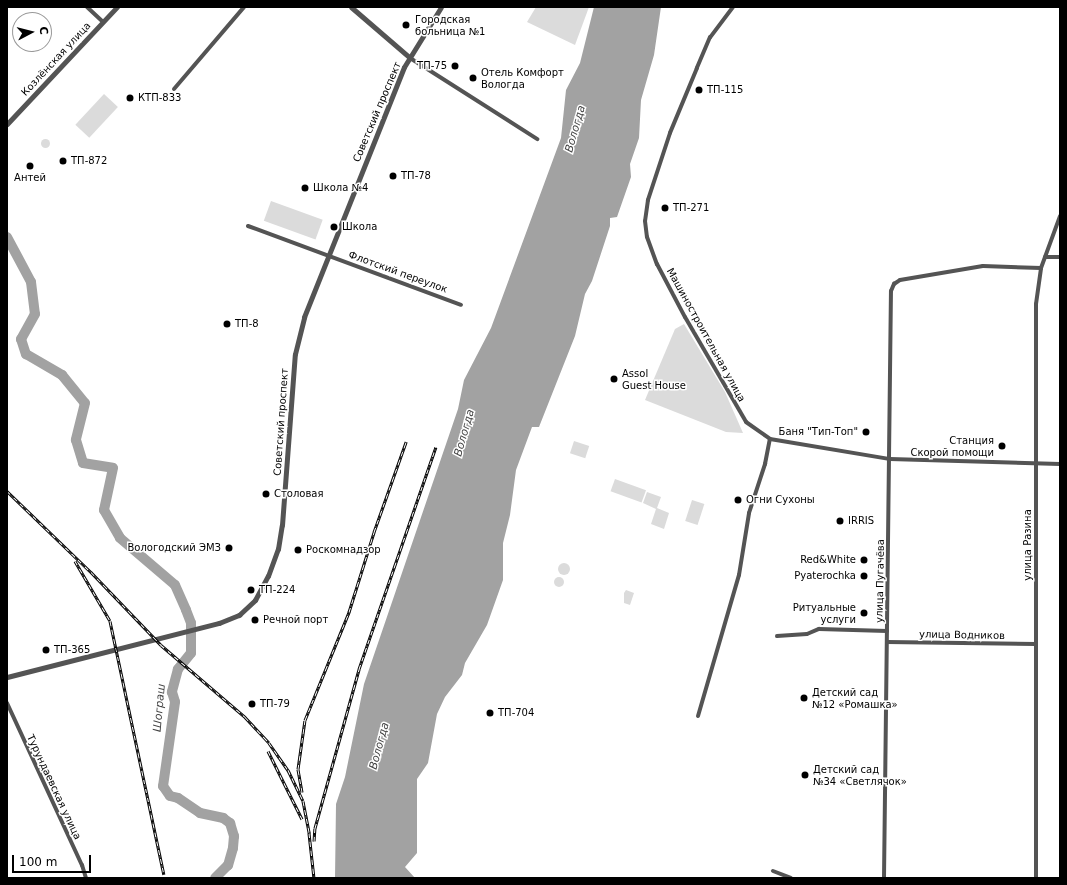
<!DOCTYPE html>
<html>
<head>
<meta charset="utf-8">
<style>
  body { margin:0 }
  #map { position:relative; width:1067px; height:885px; overflow:hidden; background:#fff; font-family:"DejaVu Sans",sans-serif }
  div>[style] { position:absolute }
  [style*='--x'] { left:calc(var(--x)*1px); top:calc(var(--y)*1px); width:calc(var(--w)*1px); rotate:calc(var(--a)*1deg) }
  .green>* { inset:0; background:#dbdbdb; transform-origin:0 0 }
  .round { border-radius:50% }
  .water>* { inset:0; background:#a2a2a2 }
  .river>* { height:10px; margin:-5px; padding:0 5px; transform-origin:5px; border-radius:5px; background:#a2a2a2 }
  .minor>* { height:4px; margin:-2px; padding:0 2px; transform-origin:2px; border-radius:2px; background:#545454 }
  .tertiary>* { height:5px; margin:-2.5px; padding:0 2.5px; transform-origin:2.5px; border-radius:2.5px; background:#545454 }
  .rail>* { height:3px; margin-top:-1.5px; transform-origin:0; background:repeating-linear-gradient(90deg,#fff 0 4.5px,#000 0 9px); box-sizing:border-box; border-block:1px solid #000 }
  .dots>* { width:11px; height:11px; translate:-50% -50%; box-sizing:border-box; border:2px solid #fff; border-radius:50% }
  span { translate:-50% -50%; white-space:nowrap; text-align:center; line-height:1.15; -webkit-text-stroke:3px #fff; paint-order:stroke }
  .poi-label { font-size:10px; color:#000 }
  .left { translate:0 -50%; text-align:left }
  .right { translate:-100% -50%; text-align:right }
  .street-label { font-size:10px; color:#000 }
  .water-label { font-size:11px; color:#434343; font-style:italic }
  .frame { position:absolute; inset:0; border:8px solid #000; pointer-events:none }
  .north { position:absolute; left:12px; top:12px; width:40px; height:40px; box-sizing:border-box; background:#fff; border:1px solid #999; border-radius:50%; rotate:83deg; font-size:11px; font-weight:700; line-height:16px; text-align:center; color:#000 }
  .north::after { content:''; display:block; margin:auto; width:14px; height:18px; background:#000; clip-path:polygon(50% 0,100% 100%,50% 72%,0 100%) }
  .scale { position:absolute; left:12px; top:855px; width:79px; height:18px; box-sizing:border-box; border:2px solid #000; border-top:0; padding-left:5px; font-size:12px; line-height:14px; white-space:nowrap; color:#000; -webkit-text-stroke:3px #fff; paint-order:stroke }
</style>
</head>
<body>
<div id="map">
  <div class="green">
    <i style="clip-path:polygon(536px 7px,589px 7px,575px 45px,527px 22px)"></i>
    <i style="left:104px;top:94px;width:19px;height:42px;rotate:43deg"></i>
    <i class="round" style="left:40.5px;top:138.5px;width:9px;height:9px"></i>
    <i style="left:271px;top:201px;width:55px;height:21px;rotate:20deg"></i>
    <i style="clip-path:polygon(684px 324px,725px 392px,743px 433px,726px 432px,645px 400px,675px 329px)"></i>
    <i style="left:574px;top:441px;width:16px;height:13px;rotate:18deg"></i>
    <i style="left:615px;top:479px;width:33px;height:13px;rotate:20deg"></i>
    <i style="clip-path:polygon(647px 492px,661px 497px,657px 508px,669px 513px,664px 529px,651px 524px,656px 509px,643px 503px)"></i>
    <i style="left:692px;top:500px;width:13px;height:22px;rotate:18deg"></i>
    <i class="round" style="left:558px;top:563px;width:12px;height:12px"></i>
    <i class="round" style="left:554px;top:577px;width:10px;height:10px"></i>
    <i style="clip-path:polygon(626px 590px,634px 593px,630px 605px,624px 603px,624px 593px)"></i>
  </div>
  <div class="water">
    <i style="clip-path:polygon(594px 7px,661px 7px,654px 55px,641px 100px,639px 138px,630px 164px,631px 177px,617px 217px,610px 218px,610px 226px,592px 281px,585px 294px,575px 336px,539px 427px,532px 427px,516px 470px,510px 515px,503px 543px,503px 580px,487px 625px,465px 663px,462px 675px,445px 697px,437px 714px,428px 763px,417px 779px,417px 853px,405px 867px,415px 878px,335px 878px,336px 804px,345px 777px,364px 684px,458px 409px,464px 380px,491px 328px,561px 138px,566px 90px,580px 63px)"></i>
  </div>
  <div class="river">
    <i style="--x:7;--y:237;--w:51;--a:61.9"></i>
    <i style="--x:31;--y:282;--w:32;--a:83"></i>
    <i style="--x:35;--y:314;--w:29;--a:119"></i>
    <i style="--x:21;--y:339;--w:16;--a:72"></i>
    <i style="--x:26;--y:354;--w:42;--a:30.3"></i>
    <i style="--x:62;--y:375;--w:36;--a:51"></i>
    <i style="--x:85;--y:403;--w:38;--a:104"></i>
    <i style="--x:76;--y:440;--w:24;--a:73"></i>
    <i style="--x:83;--y:463;--w:30;--a:9"></i>
    <i style="--x:113;--y:468;--w:43;--a:102.1"></i>
    <i style="--x:104;--y:510;--w:32;--a:60"></i>
    <i style="--x:120;--y:538;--w:72;--a:40.5"></i>
    <i style="--x:175;--y:585;--w:27;--a:66"></i>
    <i style="--x:186;--y:610;--w:14;--a:69"></i>
    <i style="--x:191;--y:623;--w:30;--a:90"></i>
    <i style="--x:191;--y:653;--w:21;--a:129"></i>
    <i style="--x:178;--y:669;--w:24;--a:105"></i>
    <i style="--x:172;--y:692;--w:10;--a:73"></i>
    <i style="--x:175;--y:702;--w:85;--a:98.1"></i>
    <i style="--x:163;--y:786;--w:12;--a:55"></i>
    <i style="--x:170;--y:796;--w:8;--a:14"></i>
    <i style="--x:178;--y:798;--w:27;--a:34"></i>
    <i style="--x:200;--y:813;--w:24;--a:12"></i>
    <i style="--x:223;--y:818;--w:9;--a:36"></i>
    <i style="--x:230;--y:823;--w:14;--a:73"></i>
    <i style="--x:234;--y:836;--w:12;--a:95"></i>
    <i style="--x:233;--y:848;--w:18;--a:106"></i>
    <i style="--x:228;--y:865;--w:18;--a:135"></i>
  </div>
  <div class="minor">
    <i style="--x:87;--y:7;--w:22;--a:43"></i>
    <i style="--x:733;--y:7;--w:38;--a:127"></i>
    <i style="--x:710;--y:37;--w:34;--a:113"></i>
    <i style="--x:697;--y:68;--w:70;--a:112.6"></i>
    <i style="--x:670;--y:133;--w:71;--a:108.2"></i>
    <i style="--x:648;--y:200;--w:21;--a:98"></i>
    <i style="--x:645;--y:221;--w:16;--a:83"></i>
    <i style="--x:647;--y:237;--w:29;--a:70"></i>
    <i style="--x:657;--y:264;--w:60;--a:62.2"></i>
    <i style="--x:685;--y:317;--w:121;--a:59.8"></i>
    <i style="--x:746;--y:422;--w:29;--a:35"></i>
    <i style="--x:770;--y:439;--w:122;--a:9.5"></i>
    <i style="--x:890;--y:459;--w:170;--a:1.7"></i>
    <i style="--x:410;--y:58;--w:151;--a:32.5"></i>
    <i style="--x:174;--y:89;--w:108;--a:-49.5"></i>
    <i style="--x:248;--y:226;--w:227;--a:20.3"></i>
    <i style="--x:1045;--y:257;--w:15;--a:0"></i>
    <i style="--x:777;--y:636;--w:30;--a:-4"></i>
    <i style="--x:807;--y:634;--w:13;--a:-23"></i>
    <i style="--x:819;--y:629;--w:68;--a:1.7"></i>
    <i style="--x:887;--y:642;--w:149;--a:0.8"></i>
    <i style="--x:7;--y:703;--w:179;--a:65.2"></i>
    <i style="--x:82;--y:865;--w:14;--a:73"></i>
    <i style="--x:698;--y:716;--w:147;--a:-73.8"></i>
    <i style="--x:739;--y:575;--w:63;--a:-80.8"></i>
    <i style="--x:749;--y:513;--w:52;--a:-71.9"></i>
    <i style="--x:765;--y:464;--w:25;--a:-79"></i>
    <i style="--x:773;--y:871;--w:19;--a:21"></i>
    <i style="--x:884;--y:878;--w:587;--a:-89.32"></i>
    <i style="--x:891;--y:291;--w:8;--a:-67"></i>
    <i style="--x:894;--y:284;--w:7;--a:-34"></i>
    <i style="--x:900;--y:280;--w:84;--a:-9.6"></i>
    <i style="--x:983;--y:266;--w:58;--a:2"></i>
    <i style="--x:1036;--y:878;--w:574;--a:-90"></i>
    <i style="--x:1036;--y:304;--w:36;--a:-82"></i>
    <i style="--x:1041;--y:268;--w:55;--a:-69.9"></i>
  </div>
  <div class="tertiary">
    <i style="--x:351;--y:7;--w:78;--a:40.8"></i>
    <i style="--x:7;--y:124;--w:161;--a:-46.8"></i>
    <i style="--x:7;--y:677;--w:219;--a:-14.3"></i>
    <i style="--x:219;--y:623;--w:22;--a:-22"></i>
    <i style="--x:239;--y:615;--w:22;--a:-43"></i>
    <i style="--x:255;--y:600;--w:27;--a:-62"></i>
    <i style="--x:268;--y:576;--w:29;--a:-70"></i>
    <i style="--x:278;--y:549;--w:24;--a:-81"></i>
    <i style="--x:282;--y:525;--w:171;--a:-85.7"></i>
    <i style="--x:295;--y:354;--w:38;--a:-76"></i>
    <i style="--x:304;--y:317;--w:269;--a:-68.2"></i>
    <i style="--x:404;--y:67;--w:70;--a:-58.3"></i>
  </div>
  <div class="rail">
    <i style="--x:7;--y:491;--w:117;--a:44"></i>
    <i style="--x:91;--y:572;--w:101;--a:46.2"></i>
    <i style="--x:161;--y:645;--w:111;--a:40.6"></i>
    <i style="--x:245;--y:717;--w:35;--a:47"></i>
    <i style="--x:269;--y:743;--w:33;--a:55"></i>
    <i style="--x:288;--y:770;--w:34;--a:64"></i>
    <i style="--x:303;--y:801;--w:33;--a:79"></i>
    <i style="--x:309;--y:833;--w:45;--a:83.7"></i>
    <i style="--x:75;--y:561;--w:69;--a:59.7"></i>
    <i style="--x:110;--y:621;--w:259;--a:78"></i>
    <i style="--x:268;--y:751;--w:76;--a:63.4"></i>
    <i style="--x:302;--y:792;--w:23;--a:-100"></i>
    <i style="--x:298;--y:769;--w:49;--a:-81.9"></i>
    <i style="--x:305;--y:720;--w:117;--a:-67.8"></i>
    <i style="--x:349;--y:612;--w:84;--a:-72.6"></i>
    <i style="--x:374;--y:532;--w:96;--a:-70.4"></i>
    <i style="--x:314;--y:841;--w:13;--a:-86"></i>
    <i style="--x:315;--y:828;--w:165;--a:-74.5"></i>
    <i style="--x:359;--y:669;--w:235;--a:-70.9"></i>
  </div>
  <div class="dots">
    <i style="left:406px;top:25px;background:#000"></i>
    <i style="left:455px;top:66px;background:#000"></i>
    <i style="left:473px;top:78px;background:#000"></i>
    <i style="left:699px;top:90px;background:#000"></i>
    <i style="left:130px;top:98px;background:#000"></i>
    <i style="left:63px;top:161px;background:#000"></i>
    <i style="left:30px;top:166px;background:#000"></i>
    <i style="left:393px;top:176px;background:#000"></i>
    <i style="left:305px;top:188px;background:#000"></i>
    <i style="left:665px;top:208px;background:#000"></i>
    <i style="left:334px;top:227px;background:#000"></i>
    <i style="left:227px;top:324px;background:#000"></i>
    <i style="left:614px;top:379px;background:#000"></i>
    <i style="left:866px;top:432px;background:#000"></i>
    <i style="left:1002px;top:446px;background:#000"></i>
    <i style="left:266px;top:494px;background:#000"></i>
    <i style="left:738px;top:500px;background:#000"></i>
    <i style="left:840px;top:521px;background:#000"></i>
    <i style="left:229px;top:548px;background:#000"></i>
    <i style="left:298px;top:550px;background:#000"></i>
    <i style="left:864px;top:560px;background:#000"></i>
    <i style="left:864px;top:576px;background:#000"></i>
    <i style="left:251px;top:590px;background:#000"></i>
    <i style="left:864px;top:613px;background:#000"></i>
    <i style="left:255px;top:620px;background:#000"></i>
    <i style="left:46px;top:650px;background:#000"></i>
    <i style="left:804px;top:698px;background:#000"></i>
    <i style="left:252px;top:704px;background:#000"></i>
    <i style="left:490px;top:713px;background:#000"></i>
    <i style="left:805px;top:775px;background:#000"></i>
  </div>
  <div class="poi-label">
    <span class="left" style="left:415px;top:25px">Городская<br>больница №1</span>
    <span class="right" style="left:447px;top:66px">ТП-75</span>
    <span class="left" style="left:481px;top:78px">Отель Комфорт<br>Вологда</span>
    <span class="left" style="left:707px;top:90px">ТП-115</span>
    <span class="left" style="left:138px;top:98px">КТП-833</span>
    <span class="left" style="left:71px;top:161px">ТП-872</span>
    <span class="left" style="left:401px;top:176px">ТП-78</span>
    <span style="left:30px;top:178px">Антей</span>
    <span class="left" style="left:313px;top:188px">Школа №4</span>
    <span class="left" style="left:673px;top:208px">ТП-271</span>
    <span class="left" style="left:342px;top:227px">Школа</span>
    <span class="left" style="left:235px;top:324px">ТП-8</span>
    <span class="left" style="left:622px;top:379px">Assol<br>Guest House</span>
    <span class="right" style="left:858px;top:432px">Баня "Тип-Топ"</span>
    <span class="right" style="left:994px;top:446px">Станция<br>Скорой помощи</span>
    <span class="left" style="left:274px;top:494px">Столовая</span>
    <span class="left" style="left:746px;top:500px">Огни Сухоны</span>
    <span class="left" style="left:848px;top:521px">IRRIS</span>
    <span class="right" style="left:221px;top:548px">Вологодский ЭМЗ</span>
    <span class="left" style="left:306px;top:550px">Роскомнадзор</span>
    <span class="right" style="left:856px;top:560px">Red&amp;White</span>
    <span class="right" style="left:856px;top:576px">Pyaterochka</span>
    <span class="left" style="left:259px;top:590px">ТП-224</span>
    <span class="right" style="left:856px;top:613px">Ритуальные<br>услуги</span>
    <span class="left" style="left:263px;top:620px">Речной порт</span>
    <span class="left" style="left:54px;top:650px">ТП-365</span>
    <span class="left" style="left:812px;top:698px">Детский сад<br>№12 «Ромашка»</span>
    <span class="left" style="left:260px;top:704px">ТП-79</span>
    <span class="left" style="left:498px;top:713px">ТП-704</span>
    <span class="left" style="left:813px;top:775px">Детский сад<br>№34 «Светлячок»</span>
  </div>
  <div class="street-label">
    <span style="left:56px;top:59px;rotate:-47deg">Козлёнская улица</span>
    <span style="left:377px;top:112px;rotate:-67deg">Советский проспект</span>
    <span style="left:398px;top:272px;rotate:20deg">Флотский переулок</span>
    <span style="left:706px;top:335px;rotate:61deg">Машиностроительная улица</span>
    <span style="left:281px;top:422px;rotate:-86deg">Советский проспект</span>
    <span style="left:1028px;top:545px;rotate:-90deg">улица Разина</span>
    <span style="left:880px;top:581px;rotate:-89deg">улица Пугачёва</span>
    <span style="left:962px;top:635px;rotate:1deg">улица Водников</span>
    <span style="left:54px;top:787px;rotate:65deg">Турундаевская улица</span>
  </div>
  <div class="water-label">
    <span style="left:576px;top:129px;rotate:-74deg">Вологда</span>
    <span style="left:465px;top:433px;rotate:-74deg">Вологда</span>
    <span style="left:160px;top:708px;rotate:-85deg">Шограш</span>
    <span style="left:380px;top:746px;rotate:-75deg">Вологда</span>
  </div>
  <div class="frame"></div>
  <div class="north">С</div>
  <div class="scale">100 m</div>
</div>
</body>
</html>
